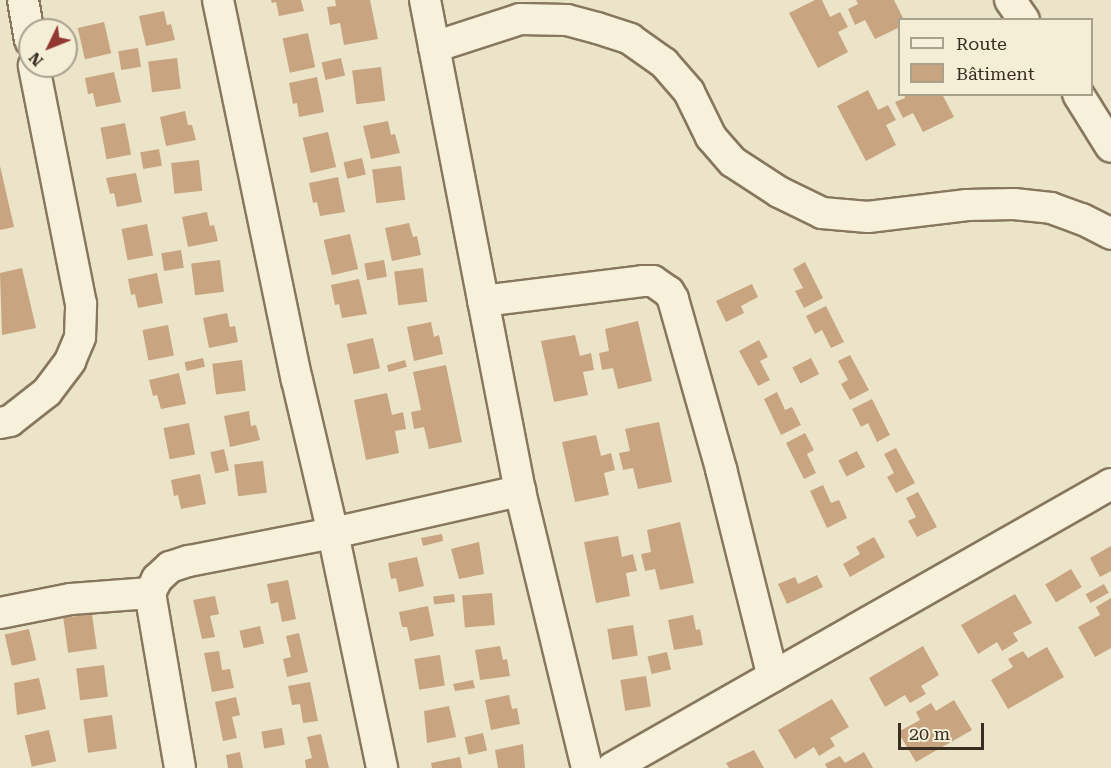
<!DOCTYPE html>
<html>
<head>
<meta charset="utf-8">
<style>
  body { margin:0 }
  #map { position:relative; width:1111px; height:768px; overflow:hidden; background:#ece4c8; font-family:"Roboto Serif",serif }
  div>[style] { position:absolute }
  [style*='--x'] { left:calc(var(--x)*1px); top:calc(var(--y)*1px); width:calc(var(--w)*1px); rotate:calc(var(--a)*1deg) }
  .building>* { inset:0; background:#c8a480; transform-origin:0 0 }
  .roads { filter:drop-shadow(2px 0 #87775e) drop-shadow(-2px 0 #87775e) drop-shadow(0 2px #87775e) drop-shadow(0 -2px #87775e) }
  .minor>* { height:30px; margin:-15px; padding:0 15px; transform-origin:15px; border-radius:15px; background:#f7f1db }
  span { translate:-50% -50%; white-space:nowrap; text-align:center; line-height:1.15; -webkit-text-stroke:5px #f4eed7; paint-order:stroke }
  .legend { position:absolute; left:898px; top:18px; width:195px; height:78px; box-sizing:border-box; background:#f4eed7; border:2px solid #a9a18e; margin:0; padding:8px 10px; list-style:none; font-size:18px; color:#392e21 }
  .legend li { display:flex; align-items:center; gap:12px; height:30px }
  .legend b { width:30px; border:2px solid #a9a18e }
  .north { position:absolute; left:18px; top:18px; width:60px; height:60px; box-sizing:border-box; background:#f4eed7; border:2px solid #a9a18e; border-radius:50%; rotate:227deg; font-size:16px; font-weight:700; line-height:24px; text-align:center; color:#392e21 }
  .north::after { content:''; display:block; margin:auto; width:21px; height:27px; background:#933831; clip-path:polygon(50% 0,100% 100%,50% 72%,0 100%) }
  .scale { position:absolute; left:898px; top:723px; width:86px; height:27px; box-sizing:border-box; border:3px solid #392e21; border-top:0; padding-left:8px; font-size:18px; line-height:21px; white-space:nowrap; color:#392e21; -webkit-text-stroke:4px #f4eed7; paint-order:stroke }
</style>
</head>
<body>
<div id="map">
  <div class="building">
    <i style="clip-path:polygon(271px 0,301px 0,304px 11px,279px 16px,276px 2px,272px 3px)"></i>
    <i style="clip-path:polygon(335px 0,370px 0,378px 39px,344px 45px,340px 23px,330px 25px,327px 7px,336px 6px)"></i>
    <i style="clip-path:polygon(815px 0,822px 0,830px 17px,840px 12px,848px 27px,838px 32px,848px 52px,818px 68px,789px 13px)"></i>
    <i style="clip-path:polygon(856px 0,894px 0,904px 20px,900px 20px,900px 27px,875px 39px,865px 20px,855px 25px,848px 9px,858px 4px)"></i>
    <i style="clip-path:polygon(164px 11px,167px 25px,171px 24px,175px 40px,146px 46px,139px 16px)"></i>
    <i style="left:104px;top:22px;width:32px;height:27px;rotate:77deg"></i>
    <i style="left:308px;top:33px;width:35px;height:26px;rotate:78deg"></i>
    <i style="left:138px;top:48px;width:19px;height:20px;rotate:81deg"></i>
    <i style="left:177px;top:58px;width:31px;height:29px;rotate:83deg"></i>
    <i style="left:341px;top:58px;width:18px;height:20px;rotate:77deg"></i>
    <i style="left:381px;top:67px;width:34px;height:29px;rotate:83deg"></i>
    <i style="clip-path:polygon(114px 72px,121px 102px,96px 107px,93px 93px,88px 94px,85px 78px)"></i>
    <i style="clip-path:polygon(317px 77px,324px 112px,299px 117px,297px 103px,293px 104px,289px 83px)"></i>
    <i style="clip-path:polygon(868px 90px,878px 110px,888px 105px,896px 120px,886px 125px,896px 145px,866px 161px,837px 106px)"></i>
    <i style="clip-path:polygon(904px 94px,942px 94px,954px 117px,923px 132px,913px 113px,903px 118px,895px 102px,905px 98px)"></i>
    <i style="clip-path:polygon(185px 111px,188px 125px,192px 125px,196px 140px,166px 146px,160px 117px)"></i>
    <i style="clip-path:polygon(388px 121px,391px 135px,395px 134px,400px 153px,371px 159px,363px 126px)"></i>
    <i style="left:125px;top:123px;width:32px;height:25px;rotate:79deg"></i>
    <i style="left:328px;top:132px;width:36px;height:26px;rotate:77deg"></i>
    <i style="left:159px;top:149px;width:17px;height:19px;rotate:80deg"></i>
    <i style="left:362px;top:158px;width:17px;height:19px;rotate:77deg"></i>
    <i style="left:199px;top:160px;width:31px;height:28px;rotate:84deg"></i>
    <i style="clip-path:polygon(0 166px,14px 227px,0 230px)"></i>
    <i style="left:401px;top:166px;width:34px;height:29px;rotate:83deg"></i>
    <i style="clip-path:polygon(136px 173px,142px 202px,117px 207px,114px 193px,110px 194px,106px 178px)"></i>
    <i style="clip-path:polygon(338px 177px,345px 212px,320px 216px,317px 202px,313px 203px,309px 183px)"></i>
    <i style="clip-path:polygon(207px 212px,210px 226px,214px 225px,218px 241px,188px 247px,182px 217px)"></i>
    <i style="clip-path:polygon(409px 223px,413px 237px,417px 236px,421px 255px,392px 261px,385px 228px)"></i>
    <i style="left:147px;top:224px;width:32px;height:26px;rotate:79deg"></i>
    <i style="left:350px;top:234px;width:36px;height:27px;rotate:77deg"></i>
    <i style="left:181px;top:250px;width:18px;height:20px;rotate:81deg"></i>
    <i style="left:220px;top:260px;width:32px;height:29px;rotate:83deg"></i>
    <i style="left:384px;top:260px;width:17px;height:20px;rotate:80deg"></i>
    <i style="clip-path:polygon(805px 262px,823px 298px,804px 308px,795px 291px,803px 288px,793px 269px)"></i>
    <i style="clip-path:polygon(22px 268px,36px 328px,2px 335px,0 273px)"></i>
    <i style="left:423px;top:268px;width:34px;height:29px;rotate:83deg"></i>
    <i style="clip-path:polygon(157px 273px,163px 303px,138px 308px,135px 294px,131px 295px,128px 279px)"></i>
    <i style="clip-path:polygon(359px 279px,367px 314px,342px 318px,339px 304px,335px 305px,331px 285px)"></i>
    <i style="clip-path:polygon(752px 284px,758px 297px,741px 306px,744px 313px,726px 322px,716px 301px)"></i>
    <i style="clip-path:polygon(826px 306px,844px 342px,831px 348px,822px 330px,815px 334px,806px 316px)"></i>
    <i style="clip-path:polygon(227px 313px,230px 327px,235px 326px,238px 342px,209px 348px,203px 318px)"></i>
    <i style="clip-path:polygon(638px 321px,652px 381px,618px 389px,613px 368px,602px 370px,599px 353px,609px 351px,605px 329px)"></i>
    <i style="clip-path:polygon(431px 322px,434px 337px,439px 335px,443px 354px,414px 361px,407px 327px)"></i>
    <i style="left:168px;top:325px;width:31px;height:26px;rotate:79deg"></i>
    <i style="clip-path:polygon(575px 335px,580px 356px,591px 353px,594px 370px,583px 372px,588px 395px,554px 402px,541px 341px)"></i>
    <i style="left:373px;top:338px;width:31px;height:27px;rotate:77deg"></i>
    <i style="clip-path:polygon(759px 340px,768px 357px,760px 361px,770px 380px,758px 386px,739px 351px)"></i>
    <i style="clip-path:polygon(850px 355px,869px 390px,850px 400px,841px 384px,848px 380px,838px 361px)"></i>
    <i style="left:203px;top:358px;width:9px;height:19px;rotate:77deg"></i>
    <i style="left:811px;top:358px;width:18px;height:21px;rotate:63deg"></i>
    <i style="left:242px;top:360px;width:31px;height:30px;rotate:83deg"></i>
    <i style="left:405px;top:360px;width:7px;height:19px;rotate:74deg"></i>
    <i style="clip-path:polygon(446px 365px,462px 442px,429px 449px,424px 427px,414px 429px,411px 412px,421px 410px,413px 372px)"></i>
    <i style="clip-path:polygon(179px 373px,186px 404px,161px 409px,157px 395px,153px 396px,149px 380px)"></i>
    <i style="clip-path:polygon(777px 392px,785px 410px,792px 407px,801px 425px,781px 435px,764px 399px)"></i>
    <i style="clip-path:polygon(387px 393px,392px 415px,403px 412px,406px 429px,395px 431px,399px 453px,366px 460px,354px 400px)"></i>
    <i style="clip-path:polygon(872px 399px,890px 435px,877px 442px,868px 423px,861px 427px,852px 409px)"></i>
    <i style="clip-path:polygon(249px 411px,251px 426px,256px 425px,260px 440px,230px 447px,224px 416px)"></i>
    <i style="clip-path:polygon(659px 422px,672px 482px,638px 489px,633px 468px,623px 470px,619px 453px,630px 451px,625px 429px)"></i>
    <i style="left:189px;top:423px;width:32px;height:26px;rotate:79deg"></i>
    <i style="clip-path:polygon(805px 433px,814px 450px,807px 454px,816px 473px,804px 479px,786px 443px)"></i>
    <i style="clip-path:polygon(596px 435px,601px 456px,611px 453px,615px 470px,604px 473px,609px 495px,575px 502px,562px 442px)"></i>
    <i style="clip-path:polygon(896px 448px,915px 483px,896px 493px,887px 477px,894px 473px,884px 454px)"></i>
    <i style="left:224px;top:449px;width:22px;height:14px;rotate:77deg"></i>
    <i style="left:857px;top:451px;width:18px;height:21px;rotate:63deg"></i>
    <i style="left:263px;top:461px;width:32px;height:29px;rotate:83deg"></i>
    <i style="clip-path:polygon(200px 474px,206px 504px,181px 509px,178px 495px,174px 496px,171px 480px)"></i>
    <i style="clip-path:polygon(823px 485px,831px 503px,839px 500px,847px 518px,827px 528px,810px 491px)"></i>
    <i style="clip-path:polygon(918px 492px,937px 527px,917px 537px,908px 521px,916px 517px,906px 498px)"></i>
    <i style="clip-path:polygon(680px 522px,694px 583px,660px 590px,655px 569px,645px 571px,641px 554px,651px 552px,647px 530px)"></i>
    <i style="clip-path:polygon(442px 534px,443px 541px,423px 546px,421px 538px)"></i>
    <i style="clip-path:polygon(618px 536px,622px 557px,633px 554px,637px 571px,626px 573px,630px 596px,596px 603px,584px 542px)"></i>
    <i style="clip-path:polygon(874px 537px,885px 557px,850px 577px,843px 564px,860px 554px,856px 547px)"></i>
    <i style="clip-path:polygon(479px 542px,484px 574px,459px 579px,451px 549px)"></i>
    <i style="clip-path:polygon(1111px 546px,1111px 571px,1100px 577px,1090px 558px)"></i>
    <i style="clip-path:polygon(417px 557px,424px 586px,399px 592px,396px 578px,391px 579px,388px 563px)"></i>
    <i style="left:1071px;top:569px;width:21px;height:30px;rotate:59deg"></i>
    <i style="clip-path:polygon(817px 575px,823px 587px,787px 604px,778px 584px,795px 577px,798px 584px)"></i>
    <i style="clip-path:polygon(288px 580px,296px 619px,282px 622px,278px 602px,271px 604px,267px 584px)"></i>
    <i style="left:1104px;top:584px;width:10px;height:21px;rotate:61deg"></i>
    <i style="left:492px;top:593px;width:32px;height:30px;rotate:85deg"></i>
    <i style="left:454px;top:594px;width:8px;height:21px;rotate:83deg"></i>
    <i style="clip-path:polygon(1015px 594px,1032px 623px,1013px 633px,1018px 641px,1002px 651px,997px 642px,978px 654px,961px 625px)"></i>
    <i style="clip-path:polygon(215px 596px,219px 614px,210px 616px,215px 637px,202px 639px,193px 600px)"></i>
    <i style="clip-path:polygon(1111px 598px,1111px 648px,1095px 657px,1078px 627px,1100px 615px,1096px 607px)"></i>
    <i style="clip-path:polygon(428px 606px,434px 636px,410px 641px,407px 627px,402px 627px,399px 612px)"></i>
    <i style="left:92px;top:614px;width:35px;height:29px;rotate:82deg"></i>
    <i style="clip-path:polygon(693px 615px,696px 630px,700px 629px,703px 645px,674px 650px,668px 620px)"></i>
    <i style="left:633px;top:625px;width:31px;height:26px;rotate:81deg"></i>
    <i style="left:260px;top:626px;width:18px;height:21px;rotate:77deg"></i>
    <i style="left:29px;top:629px;width:32px;height:25px;rotate:77deg"></i>
    <i style="clip-path:polygon(299px 633px,308px 672px,287px 677px,283px 659px,291px 657px,286px 636px)"></i>
    <i style="clip-path:polygon(500px 646px,503px 660px,507px 659px,510px 676px,480px 680px,475px 650px)"></i>
    <i style="clip-path:polygon(923px 646px,939px 675px,921px 686px,926px 694px,910px 703px,905px 695px,885px 707px,869px 678px)"></i>
    <i style="clip-path:polygon(1047px 647px,1064px 677px,1008px 709px,991px 680px,1013px 667px,1008px 659px,1023px 651px,1028px 658px)"></i>
    <i style="clip-path:polygon(219px 651px,222px 670px,230px 669px,234px 688px,212px 692px,204px 653px)"></i>
    <i style="left:667px;top:652px;width:18px;height:20px;rotate:77deg"></i>
    <i style="left:440px;top:655px;width:31px;height:26px;rotate:81deg"></i>
    <i style="left:104px;top:665px;width:32px;height:28px;rotate:83deg"></i>
    <i style="left:646px;top:676px;width:31px;height:26px;rotate:81deg"></i>
    <i style="clip-path:polygon(39px 678px,46px 709px,17px 715px,14px 683px)"></i>
    <i style="clip-path:polygon(473px 680px,475px 688px,455px 691px,453px 684px)"></i>
    <i style="clip-path:polygon(310px 682px,318px 721px,303px 723px,300px 704px,292px 705px,288px 686px)"></i>
    <i style="clip-path:polygon(509px 695px,512px 709px,517px 708px,520px 724px,491px 730px,485px 700px)"></i>
    <i style="clip-path:polygon(236px 697px,240px 715px,232px 717px,237px 738px,223px 741px,215px 702px)"></i>
    <i style="clip-path:polygon(832px 699px,849px 727px,830px 738px,835px 746px,819px 756px,814px 747px,795px 759px,778px 730px)"></i>
    <i style="clip-path:polygon(954px 700px,972px 730px,916px 762px,898px 732px,920px 720px,916px 712px,931px 703px,936px 711px)"></i>
    <i style="clip-path:polygon(449px 706px,456px 737px,427px 743px,424px 711px)"></i>
    <i style="left:112px;top:715px;width:34px;height:29px;rotate:82deg"></i>
    <i style="left:282px;top:728px;width:17px;height:21px;rotate:80deg"></i>
    <i style="left:49px;top:730px;width:32px;height:25px;rotate:77deg"></i>
    <i style="left:483px;top:733px;width:18px;height:19px;rotate:77deg"></i>
    <i style="clip-path:polygon(321px 734px,329px 768px,306px 768px,305px 760px,312px 758px,307px 737px)"></i>
    <i style="clip-path:polygon(523px 744px,525px 768px,498px 768px,495px 750px)"></i>
    <i style="clip-path:polygon(754px 750px,764px 768px,729px 768px,726px 763px)"></i>
    <i style="clip-path:polygon(240px 752px,243px 768px,228px 768px,226px 755px)"></i>
    <i style="clip-path:polygon(864px 752px,873px 768px,827px 768px,825px 764px,840px 756px,845px 763px)"></i>
    <i style="clip-path:polygon(460px 757px,462px 768px,432px 768px,431px 763px)"></i>
  </div>
  <div class="roads">
    <div class="minor">
      <i style="--x:23;--y:0;--w:41;--a:80.1"></i>
      <i style="--x:218;--y:0;--w:388;--a:78.3"></i>
      <i style="--x:297;--y:380;--w:157;--a:76.8"></i>
      <i style="--x:333;--y:533;--w:240;--a:78.2"></i>
      <i style="--x:425;--y:0;--w:500;--a:79.05"></i>
      <i style="--x:520;--y:491;--w:285;--a:76.4"></i>
      <i style="--x:1010;--y:0;--w:24;--a:55"></i>
      <i style="--x:434;--y:47;--w:90;--a:-18"></i>
      <i style="--x:520;--y:19;--w:47;--a:1.2"></i>
      <i style="--x:567;--y:20;--w:31;--a:15"></i>
      <i style="--x:597;--y:28;--w:35;--a:18"></i>
      <i style="--x:630;--y:39;--w:42;--a:35.2"></i>
      <i style="--x:664;--y:63;--w:38;--a:49"></i>
      <i style="--x:689;--y:92;--w:50;--a:63.9"></i>
      <i style="--x:711;--y:137;--w:33;--a:49"></i>
      <i style="--x:733;--y:162;--w:55;--a:33.1"></i>
      <i style="--x:779;--y:192;--w:48;--a:26"></i>
      <i style="--x:822;--y:213;--w:46;--a:5"></i>
      <i style="--x:868;--y:217;--w:100;--a:-6.9"></i>
      <i style="--x:967;--y:205;--w:47;--a:-1.2"></i>
      <i style="--x:1014;--y:204;--w:37;--a:6"></i>
      <i style="--x:1051;--y:208;--w:33;--a:20"></i>
      <i style="--x:1082;--y:219;--w:33;--a:27"></i>
      <i style="--x:1078;--y:94;--w:62;--a:58.1"></i>
      <i style="--x:483;--y:301;--w:161;--a:-7.1"></i>
      <i style="--x:643;--y:281;--w:10;--a:0"></i>
      <i style="--x:653;--y:281;--w:19;--a:35"></i>
      <i style="--x:669;--y:292;--w:8;--a:60"></i>
      <i style="--x:673;--y:299;--w:177;--a:74.2"></i>
      <i style="--x:721;--y:469;--w:214;--a:76"></i>
      <i style="--x:0;--y:423;--w:10;--a:-11"></i>
      <i style="--x:10;--y:421;--w:47;--a:-38.1"></i>
      <i style="--x:47;--y:392;--w:39;--a:-53"></i>
      <i style="--x:70;--y:361;--w:26;--a:-67"></i>
      <i style="--x:80;--y:337;--w:33;--a:-88"></i>
      <i style="--x:81;--y:304;--w:243;--a:-101.2"></i>
      <i style="--x:0;--y:613;--w:72;--a:-11.2"></i>
      <i style="--x:71;--y:599;--w:79;--a:-4.3"></i>
      <i style="--x:180;--y:768;--w:178;--a:-99.7"></i>
      <i style="--x:150;--y:593;--w:16;--a:-63"></i>
      <i style="--x:157;--y:579;--w:18;--a:-43"></i>
      <i style="--x:170;--y:567;--w:20;--a:-18"></i>
      <i style="--x:189;--y:561;--w:147;--a:-11"></i>
      <i style="--x:333;--y:533;--w:192;--a:-12.7"></i>
      <i style="--x:612;--y:768;--w:574;--a:-29.65"></i>
    </div>
  </div>
  <ul class="legend">
  <li><b style="height:8px;background:#f7f1db"></b>Route</li>
  <li><b style="height:16px;background:#c8a480"></b>Bâtiment</li>
  </ul>
  <div class="north">N</div>
  <div class="scale">20 m</div>
</div>
</body>
</html>
